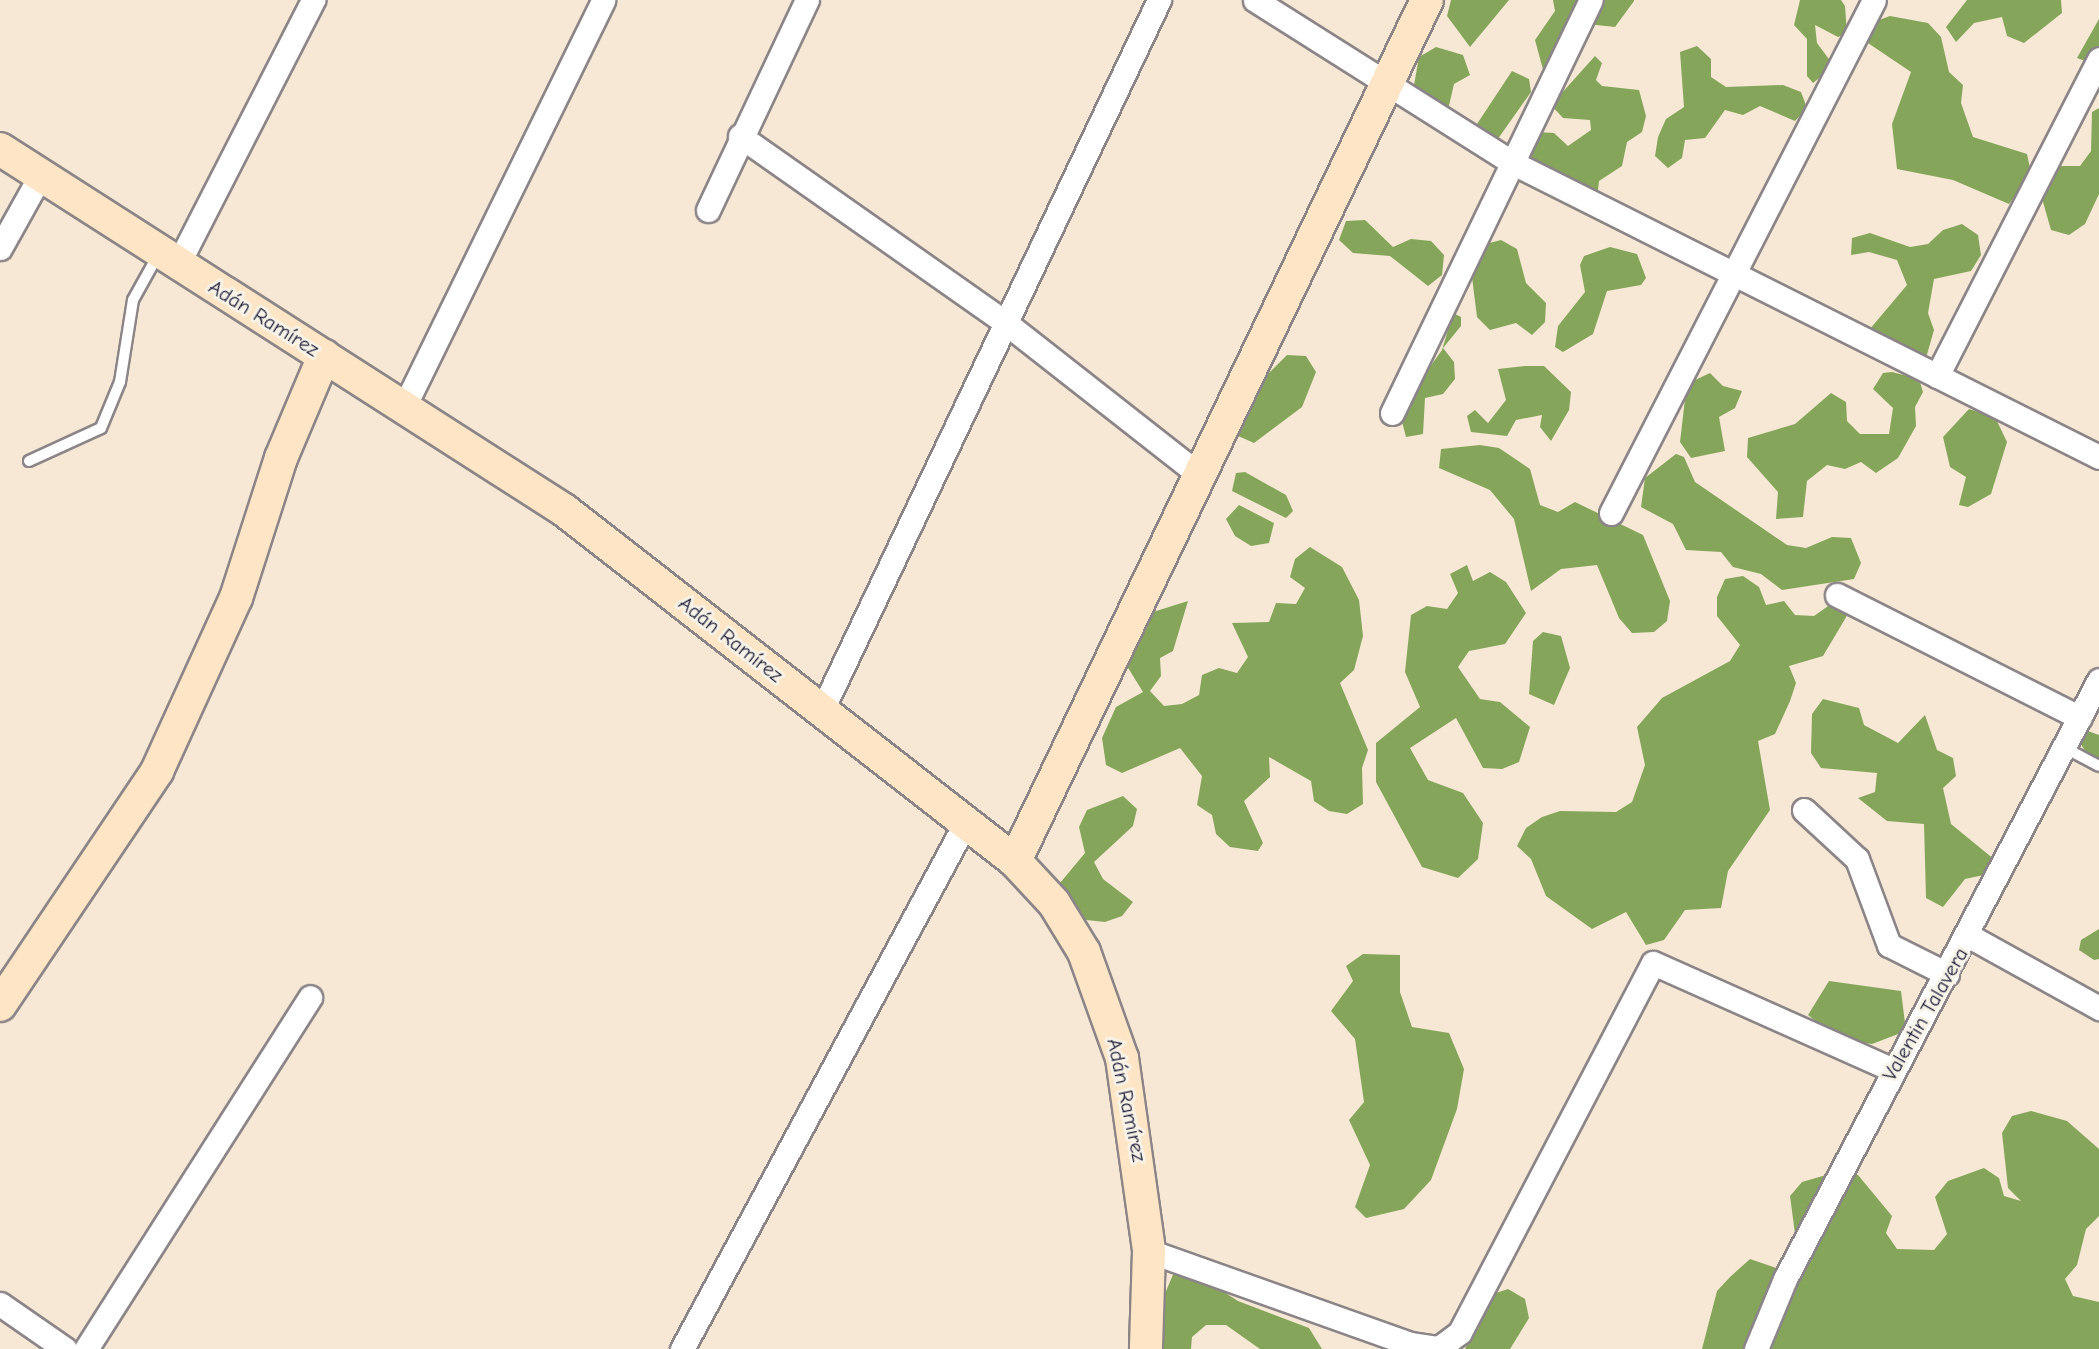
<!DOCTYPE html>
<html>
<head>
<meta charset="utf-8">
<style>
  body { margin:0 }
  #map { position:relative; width:2099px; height:1349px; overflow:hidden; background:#f6e8d4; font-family:"Comic Neue",sans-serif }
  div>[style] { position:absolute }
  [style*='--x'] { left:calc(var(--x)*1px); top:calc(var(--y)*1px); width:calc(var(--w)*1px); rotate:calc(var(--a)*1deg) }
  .forest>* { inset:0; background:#85a65a }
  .roads { filter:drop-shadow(2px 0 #8c8588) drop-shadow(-2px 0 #8c8588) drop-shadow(0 2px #8c8588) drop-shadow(0 -2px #8c8588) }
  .lane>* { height:10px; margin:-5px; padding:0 5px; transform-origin:5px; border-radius:5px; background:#fff }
  .street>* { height:23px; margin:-11.5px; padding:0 11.5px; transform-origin:11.5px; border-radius:11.5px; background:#fff }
  .secondary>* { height:32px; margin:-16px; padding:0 16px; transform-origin:16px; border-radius:16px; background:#fde5c5 }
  span { translate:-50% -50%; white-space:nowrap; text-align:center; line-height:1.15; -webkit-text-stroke:6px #f7f3e8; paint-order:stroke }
  .street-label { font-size:21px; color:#22223b }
</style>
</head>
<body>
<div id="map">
  <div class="forest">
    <i style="clip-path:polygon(1451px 0,1509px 0,1470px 47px,1447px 16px)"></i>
    <i style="clip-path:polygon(1553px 0,1634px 0,1634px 1px,1615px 27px,1587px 24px,1545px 77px,1535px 40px,1555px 11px)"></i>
    <i style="clip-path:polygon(1800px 0,1841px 0,1845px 6px,1847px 33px,1838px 37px,1815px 25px,1817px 43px,1834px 66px,1813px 83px,1807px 76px,1807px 39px,1794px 25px)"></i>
    <i style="clip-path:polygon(1967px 0,2061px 0,2062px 13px,2024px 43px,2007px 36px,2002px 17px,1974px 23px,1956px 42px,1946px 27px)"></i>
    <i style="clip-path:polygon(1890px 16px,1928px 23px,1941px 37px,1949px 72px,1963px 85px,1961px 103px,1973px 137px,2027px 154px,2031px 173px,2009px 204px,1953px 180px,1897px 169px,1892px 124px,1911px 72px,1865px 41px,1871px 23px)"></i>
    <i style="clip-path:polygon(2099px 19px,2099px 66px,2077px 58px)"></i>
    <i style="clip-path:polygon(1697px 46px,1711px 59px,1711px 77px,1726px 87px,1783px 85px,1801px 92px,1807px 108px,1795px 121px,1760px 106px,1743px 115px,1725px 110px,1705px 138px,1685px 140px,1682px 158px,1668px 168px,1655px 156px,1658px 137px,1666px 119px,1684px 107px,1680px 52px)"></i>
    <i style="clip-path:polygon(1436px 47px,1463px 55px,1470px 75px,1454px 84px,1448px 110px,1414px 85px,1419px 57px)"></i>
    <i style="clip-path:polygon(1595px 56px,1602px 63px,1596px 80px,1602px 86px,1639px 90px,1646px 116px,1642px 132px,1627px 142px,1622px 166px,1599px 181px,1597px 200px,1525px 176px,1535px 132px,1554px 133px,1568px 146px,1591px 130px,1590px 120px,1563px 118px,1551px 105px)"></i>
    <i style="clip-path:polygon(1512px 71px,1529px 79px,1531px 92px,1495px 143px,1475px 127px)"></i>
    <i style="clip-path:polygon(2099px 108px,2099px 194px,2085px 224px,2069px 235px,2051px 230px,2041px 195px,2046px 177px,2061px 166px,2080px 166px,2091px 151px,2092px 112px)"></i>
    <i style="clip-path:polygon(1365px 220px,1393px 247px,1411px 239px,1431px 241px,1444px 255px,1442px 275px,1428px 286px,1390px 256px,1353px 253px,1339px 240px,1346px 221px)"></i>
    <i style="clip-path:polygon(1962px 224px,1978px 235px,1981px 255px,1971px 271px,1934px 279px,1928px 313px,1934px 330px,1924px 365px,1864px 336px,1907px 285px,1897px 260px,1869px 252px,1851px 255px,1852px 238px,1870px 233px,1910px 247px,1928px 244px,1943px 230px)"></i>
    <i style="clip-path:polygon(1501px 240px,1517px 249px,1526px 283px,1546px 303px,1545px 322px,1532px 335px,1516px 323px,1490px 330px,1477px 317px,1471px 269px,1482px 245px)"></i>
    <i style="clip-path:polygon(1610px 247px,1637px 254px,1646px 278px,1641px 285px,1607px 291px,1593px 334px,1563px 352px,1555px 347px,1558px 326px,1585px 292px,1580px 265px,1584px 256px)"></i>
    <i style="clip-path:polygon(1453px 313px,1461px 317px,1461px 326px,1443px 348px,1454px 362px,1455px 379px,1443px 394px,1425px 398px,1423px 434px,1406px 437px,1399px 410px,1442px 350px)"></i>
    <i style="clip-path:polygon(1287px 355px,1306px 356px,1316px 372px,1302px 407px,1254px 443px,1236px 435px,1259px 383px)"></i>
    <i style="clip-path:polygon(1525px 366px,1544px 366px,1571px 392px,1569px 410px,1551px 441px,1540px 427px,1542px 415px,1516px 420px,1507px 436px,1471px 432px,1467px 416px,1475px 410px,1488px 423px,1506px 400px,1498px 369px)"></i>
    <i style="clip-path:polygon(1892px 372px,1919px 379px,1923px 392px,1915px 407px,1916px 426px,1898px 458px,1876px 473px,1861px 462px,1845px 469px,1827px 465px,1807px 481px,1803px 517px,1776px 519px,1778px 492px,1747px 457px,1748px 438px,1795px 424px,1831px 393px,1846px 402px,1847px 421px,1860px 434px,1889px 434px,1893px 408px,1873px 389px,1883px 373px)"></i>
    <i style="clip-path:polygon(1710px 373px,1723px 386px,1742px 391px,1735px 408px,1719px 417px,1725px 451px,1691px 458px,1680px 442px,1685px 399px,1693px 381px)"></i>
    <i style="clip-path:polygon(1969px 409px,1995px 417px,2007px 442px,1991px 494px,1968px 507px,1959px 505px,1966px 477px,1950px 467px,1943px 437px)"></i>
    <i style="clip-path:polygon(1480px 445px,1499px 448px,1530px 469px,1540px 505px,1558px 512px,1575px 502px,1643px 535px,1670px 601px,1667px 621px,1654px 632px,1632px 633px,1619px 618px,1597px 565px,1561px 569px,1531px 591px,1514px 519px,1490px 490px,1439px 468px,1441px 449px)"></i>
    <i style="clip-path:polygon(1676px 454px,1684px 457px,1695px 482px,1787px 545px,1806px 548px,1832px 537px,1851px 538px,1861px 563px,1854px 579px,1782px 590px,1761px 574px,1733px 567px,1721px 552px,1686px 550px,1673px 524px,1641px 507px,1645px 478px)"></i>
    <i style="clip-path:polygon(1245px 472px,1286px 495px,1293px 511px,1286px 518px,1232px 491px,1236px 473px)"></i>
    <i style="clip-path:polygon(1239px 505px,1274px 523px,1269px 543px,1251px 546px,1235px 536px,1226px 519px)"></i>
    <i style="clip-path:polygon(1310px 547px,1342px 567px,1359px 600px,1363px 636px,1354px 670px,1340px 683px,1368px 750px,1362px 768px,1363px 804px,1347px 814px,1329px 811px,1314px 801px,1311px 781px,1269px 757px,1270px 777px,1244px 801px,1263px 843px,1258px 851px,1230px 847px,1216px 834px,1212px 815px,1197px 805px,1202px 776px,1180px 748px,1122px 773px,1106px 765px,1102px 738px,1116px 707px,1143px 692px,1125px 663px,1153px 612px,1188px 601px,1173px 651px,1160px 658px,1161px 676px,1150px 691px,1164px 706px,1182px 704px,1199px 695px,1202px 675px,1219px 668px,1237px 673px,1248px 657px,1232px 623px,1269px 622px,1276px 603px,1296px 604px,1305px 588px,1290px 577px,1295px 559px)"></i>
    <i style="clip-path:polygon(1467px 565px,1473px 581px,1490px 572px,1506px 582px,1526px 613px,1505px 644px,1469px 651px,1458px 667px,1480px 699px,1500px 702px,1530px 727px,1519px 762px,1502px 769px,1483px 768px,1456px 718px,1410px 748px,1428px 780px,1463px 793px,1483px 823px,1478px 859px,1458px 878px,1422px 867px,1376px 782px,1376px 743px,1420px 707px,1405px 672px,1411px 615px,1427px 606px,1447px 609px,1458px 593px,1450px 574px)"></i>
    <i style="clip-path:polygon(1743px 576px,1759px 587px,1766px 605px,1784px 601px,1795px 615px,1814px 616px,1831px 604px,1848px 614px,1823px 656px,1789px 666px,1796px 683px,1790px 701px,1775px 734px,1758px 741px,1770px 810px,1728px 871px,1721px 908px,1685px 910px,1664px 940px,1646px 945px,1626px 912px,1592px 929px,1546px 896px,1531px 859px,1517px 846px,1526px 828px,1542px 817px,1560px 811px,1616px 812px,1632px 802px,1645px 765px,1637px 727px,1662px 698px,1730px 661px,1740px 645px,1717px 616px,1717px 597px,1725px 579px)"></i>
    <i style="clip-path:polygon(1543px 632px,1561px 636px,1570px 668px,1554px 705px,1529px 694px,1533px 641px)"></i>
    <i style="clip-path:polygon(1823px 699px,1859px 708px,1864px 725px,1898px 743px,1925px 715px,1937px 750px,1953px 758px,1956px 776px,1943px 788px,1951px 824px,1995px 860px,1984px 875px,1965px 879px,1943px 907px,1926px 898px,1924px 824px,1887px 821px,1858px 798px,1875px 792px,1877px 773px,1821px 768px,1811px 753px,1812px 714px)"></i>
    <i style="clip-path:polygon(2085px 730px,2099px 735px,2099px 774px,2079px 741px)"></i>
    <i style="clip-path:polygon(1123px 796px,1137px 809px,1133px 826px,1094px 862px,1103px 879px,1133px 902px,1122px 916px,1105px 922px,1068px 918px,1057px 901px,1060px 883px,1085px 853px,1079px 827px,1087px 810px)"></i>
    <i style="clip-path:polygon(2099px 929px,2099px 959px,2094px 960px,2079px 950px,2081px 940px)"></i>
    <i style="clip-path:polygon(1363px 954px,1400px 955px,1400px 992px,1412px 1027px,1449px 1033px,1464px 1069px,1457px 1109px,1431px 1180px,1404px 1209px,1366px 1218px,1355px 1207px,1370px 1165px,1349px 1120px,1364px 1102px,1355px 1039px,1331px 1011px,1353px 981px,1346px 966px)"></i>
    <i style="clip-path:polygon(1829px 981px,1901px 991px,1906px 1031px,1872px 1044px,1838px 1039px,1808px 1015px)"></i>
    <i style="clip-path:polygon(2031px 1111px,2067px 1121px,2099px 1149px,2099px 1216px,2086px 1229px,2077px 1265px,2065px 1279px,2073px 1296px,2099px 1302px,2099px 1349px,1765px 1349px,1775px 1336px,1772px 1318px,1752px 1349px,1702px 1349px,1717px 1291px,1730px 1277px,1750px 1259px,1785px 1271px,1795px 1234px,1790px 1196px,1802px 1182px,1840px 1171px,1858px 1175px,1892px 1216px,1886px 1233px,1897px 1249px,1934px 1250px,1947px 1234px,1935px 1197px,1948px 1181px,1984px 1168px,1999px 1178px,2004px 1196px,2021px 1201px,2008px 1188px,2002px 1133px,2012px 1116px)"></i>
    <i style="clip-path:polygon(1178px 1263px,1238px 1301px,1309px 1328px,1322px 1349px,1260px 1349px,1226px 1325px,1206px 1325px,1192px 1337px,1191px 1349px,1149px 1349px,1155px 1317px)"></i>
    <i style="clip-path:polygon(1508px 1289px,1525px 1299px,1529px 1318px,1510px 1349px,1465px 1349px,1490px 1295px)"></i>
  </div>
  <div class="roads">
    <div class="lane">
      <i style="--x:29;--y:461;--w:79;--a:-24.6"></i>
      <i style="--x:101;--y:428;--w:50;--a:-67.6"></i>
      <i style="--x:120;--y:382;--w:83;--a:-81"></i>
      <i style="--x:133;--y:300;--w:51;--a:-60.9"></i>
      <i style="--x:2065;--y:748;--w:38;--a:28"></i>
    </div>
    <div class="street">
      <i style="--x:1255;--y:0;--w:303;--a:32.3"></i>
      <i style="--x:1511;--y:162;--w:658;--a:26.64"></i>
      <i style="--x:740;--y:136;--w:320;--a:35.1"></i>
      <i style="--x:1002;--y:320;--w:248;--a:38.1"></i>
      <i style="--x:708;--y:210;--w:232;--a:-64.8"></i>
      <i style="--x:0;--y:248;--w:82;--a:-60.9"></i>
      <i style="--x:178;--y:264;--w:297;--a:-62.9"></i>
      <i style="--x:1937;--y:376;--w:356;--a:-62.9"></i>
      <i style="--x:404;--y:407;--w:453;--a:-63.9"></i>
      <i style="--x:1392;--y:413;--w:458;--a:-64.3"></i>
      <i style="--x:1611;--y:513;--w:576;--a:-62.86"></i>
      <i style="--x:1837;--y:595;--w:272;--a:26.8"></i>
      <i style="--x:822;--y:710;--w:786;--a:-64.61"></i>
      <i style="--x:1804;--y:810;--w:72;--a:42.8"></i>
      <i style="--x:1857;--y:859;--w:92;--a:69.6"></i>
      <i style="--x:1889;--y:945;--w:65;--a:26.6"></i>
      <i style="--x:1969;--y:936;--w:149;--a:29"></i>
      <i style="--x:1149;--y:1251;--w:277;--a:19.6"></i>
      <i style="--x:1410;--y:1344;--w:29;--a:8"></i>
      <i style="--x:1439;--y:1348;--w:26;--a:-37"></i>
      <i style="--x:1460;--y:1332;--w:416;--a:-62.4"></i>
      <i style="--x:1653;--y:963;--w:263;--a:24"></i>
      <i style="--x:0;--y:1304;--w:79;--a:34.7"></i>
      <i style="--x:86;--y:1349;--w:417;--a:-57.5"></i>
      <i style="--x:682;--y:1349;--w:599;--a:-61.68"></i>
      <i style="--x:1756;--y:1349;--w:76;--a:-67.5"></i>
      <i style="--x:1785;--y:1279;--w:676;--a:-62.34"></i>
    </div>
    <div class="secondary">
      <i style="--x:0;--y:149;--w:670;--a:32.62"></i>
      <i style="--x:564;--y:510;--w:571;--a:37.89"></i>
      <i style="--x:1015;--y:861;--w:57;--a:47.1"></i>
      <i style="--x:1054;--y:903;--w:57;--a:58.5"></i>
      <i style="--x:1084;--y:952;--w:113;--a:70.3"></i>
      <i style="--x:1122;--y:1058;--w:195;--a:82"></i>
      <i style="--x:1149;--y:1251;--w:98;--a:91.8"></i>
      <i style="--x:1015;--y:861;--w:954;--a:-64.43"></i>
      <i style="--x:0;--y:1005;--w:282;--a:-56.1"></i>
      <i style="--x:157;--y:771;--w:190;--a:-65.5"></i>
      <i style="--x:236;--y:598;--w:147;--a:-72.2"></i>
      <i style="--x:281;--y:458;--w:111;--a:-67.1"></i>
    </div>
  </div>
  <div class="street-label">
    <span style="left:264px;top:318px;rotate:32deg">Adán Ramírez</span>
    <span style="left:731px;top:639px;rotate:38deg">Adán Ramírez</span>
    <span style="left:1925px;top:1014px;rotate:-60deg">Valentin Talavera</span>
    <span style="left:1127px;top:1100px;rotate:78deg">Adán Ramírez</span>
  </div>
</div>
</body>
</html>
